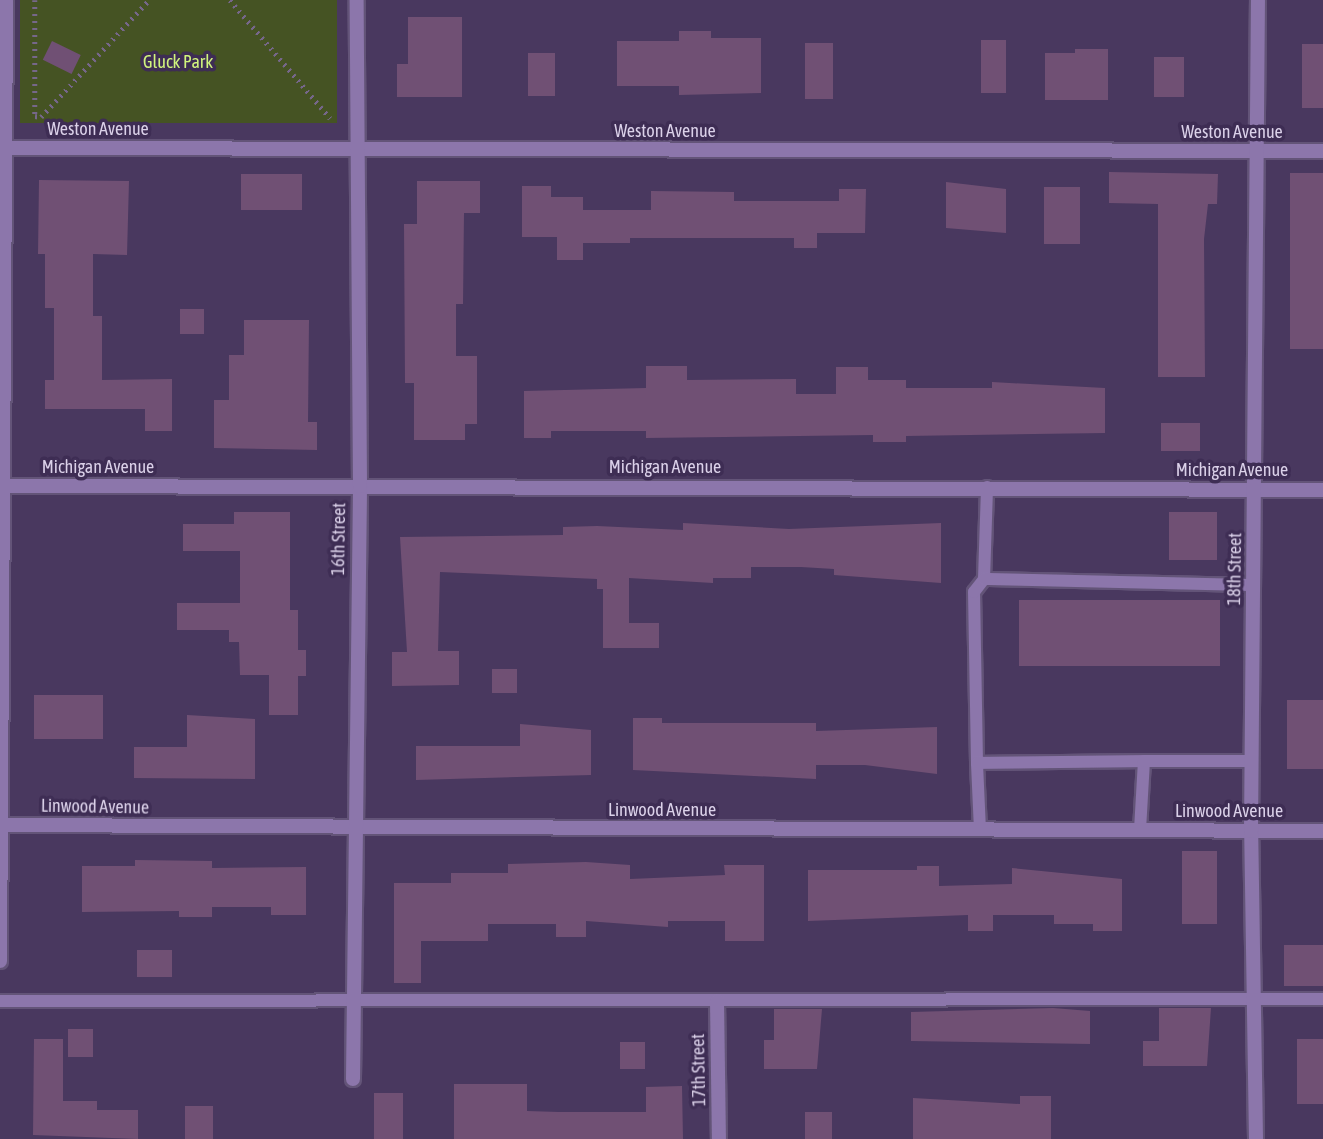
<!DOCTYPE html>
<html>
<head>
<meta charset="utf-8">
<style>
  body { margin:0 }
  #map { position:relative; width:1323px; height:1139px; overflow:hidden; background:#49385f; font-family:"Asap Condensed",sans-serif }
  div>[style] { position:absolute }
  [style*='--x'] { left:calc(var(--x)*1px); top:calc(var(--y)*1px); width:calc(var(--w)*1px); rotate:calc(var(--a)*1deg) }
  .green>* { inset:0; background:#455323; transform-origin:0 0 }
  .building>* { inset:0; background:#705074; transform-origin:0 0 }
  .path>* { height:4.5px; margin-top:-2.25px; transform-origin:0; background:repeating-linear-gradient(90deg,#76678a 0 2px,transparent 0 7px) }
  .roads { filter:drop-shadow(2px 0 #635478) drop-shadow(-2px 0 #635478) drop-shadow(0 2px #635478) drop-shadow(0 -2px #635478) }
  .service>* { height:12px; margin:-6px; padding:0 6px; transform-origin:6px; border-radius:6px; background:#8c76ab }
  .minor>* { height:14px; margin:-7px; padding:0 7px; transform-origin:7px; border-radius:7px; background:#8c76ab }
  span { translate:-50% -50%; white-space:nowrap; text-align:center; line-height:1.15; -webkit-text-stroke:7px #3e2d54; paint-order:stroke }
  .park-label { font-size:18px; color:#d1f47d }
  .street-label { font-size:18px; color:#dbd1e9 }
</style>
</head>
<body>
<div id="map">
  <div class="green">
    <i style="left:20px;top:0;width:317px;height:123px"></i>
  </div>
  <div class="building">
    <i style="clip-path:polygon(408px 17px,462px 17px,462px 97px,397px 97px,397px 64px,408px 64px)"></i>
    <i style="clip-path:polygon(679px 31px,711px 31px,711px 38px,761px 38px,761px 93px,679px 95px,679px 86px,617px 86px,617px 41px,679px 41px)"></i>
    <i style="left:981px;top:40px;width:25px;height:53px"></i>
    <i style="left:52px;top:41px;width:32px;height:21px;rotate:26deg"></i>
    <i style="left:805px;top:43px;width:28px;height:56px"></i>
    <i style="left:1302px;top:44px;width:21px;height:64px"></i>
    <i style="clip-path:polygon(1075px 49px,1108px 49px,1108px 100px,1045px 100px,1045px 53px,1075px 53px)"></i>
    <i style="left:528px;top:53px;width:27px;height:43px"></i>
    <i style="left:1154px;top:57px;width:30px;height:40px"></i>
    <i style="clip-path:polygon(1109px 172px,1218px 174px,1217px 204px,1208px 204px,1204px 239px,1205px 377px,1158px 377px,1158px 204px,1109px 203px)"></i>
    <i style="left:1290px;top:173px;width:33px;height:176px"></i>
    <i style="left:241px;top:174px;width:61px;height:36px"></i>
    <i style="clip-path:polygon(39px 180px,129px 181px,127px 255px,93px 254px,93px 316px,102px 316px,102px 380px,172px 379px,172px 431px,145px 431px,145px 409px,45px 409px,45px 380px,54px 380px,54px 308px,45px 308px,45px 254px,38px 254px)"></i>
    <i style="clip-path:polygon(417px 181px,480px 181px,480px 213px,464px 213px,463px 304px,456px 304px,456px 356px,477px 356px,477px 424px,465px 424px,465px 440px,414px 440px,414px 383px,405px 383px,404px 224px,417px 224px)"></i>
    <i style="clip-path:polygon(946px 182px,1006px 189px,1006px 233px,946px 228px)"></i>
    <i style="clip-path:polygon(522px 186px,551px 186px,551px 197px,583px 197px,583px 210px,651px 210px,651px 191px,734px 192px,734px 201px,839px 201px,839px 189px,866px 189px,865px 233px,817px 233px,817px 248px,794px 248px,794px 238px,630px 238px,630px 243px,583px 243px,583px 260px,557px 260px,557px 237px,522px 237px)"></i>
    <i style="left:1044px;top:187px;width:36px;height:57px"></i>
    <i style="left:180px;top:309px;width:24px;height:25px"></i>
    <i style="clip-path:polygon(244px 320px,309px 320px,308px 422px,317px 422px,317px 450px,214px 448px,214px 400px,229px 400px,229px 355px,244px 355px)"></i>
    <i style="clip-path:polygon(646px 366px,687px 366px,687px 380px,796px 379px,796px 394px,836px 394px,836px 367px,868px 367px,868px 380px,906px 380px,906px 388px,992px 388px,992px 382px,1105px 388px,1105px 433px,906px 436px,906px 442px,873px 442px,873px 435px,646px 438px,646px 431px,551px 431px,551px 438px,524px 438px,524px 391px,646px 388px)"></i>
    <i style="left:1161px;top:423px;width:39px;height:28px"></i>
    <i style="clip-path:polygon(234px 512px,290px 512px,290px 610px,298px 610px,298px 650px,306px 650px,306px 676px,298px 676px,298px 715px,269px 715px,269px 675px,240px 675px,239px 642px,229px 642px,229px 630px,177px 630px,177px 603px,240px 603px,240px 551px,183px 551px,183px 524px,234px 524px)"></i>
    <i style="left:1169px;top:512px;width:48px;height:48px"></i>
    <i style="clip-path:polygon(683px 523px,789px 529px,941px 523px,941px 583px,834px 575px,834px 569px,801px 567px,751px 567px,751px 578px,713px 578px,713px 583px,629px 578px,629px 623px,659px 623px,659px 648px,603px 648px,603px 589px,597px 589px,597px 579px,440px 572px,438px 651px,459px 651px,459px 685px,392px 686px,392px 652px,407px 652px,400px 537px,563px 535px,563px 527px,597px 526px,683px 530px)"></i>
    <i style="left:1019px;top:600px;width:201px;height:66px"></i>
    <i style="left:492px;top:669px;width:25px;height:24px"></i>
    <i style="left:34px;top:695px;width:69px;height:44px"></i>
    <i style="left:1287px;top:700px;width:36px;height:69px"></i>
    <i style="clip-path:polygon(187px 715px,255px 719px,255px 779px,134px 778px,134px 747px,187px 747px)"></i>
    <i style="clip-path:polygon(633px 718px,662px 718px,662px 723px,816px 723px,816px 731px,937px 727px,937px 774px,865px 765px,816px 765px,816px 779px,633px 770px)"></i>
    <i style="clip-path:polygon(520px 724px,591px 730px,591px 775px,416px 780px,416px 746px,520px 746px)"></i>
    <i style="left:1182px;top:851px;width:35px;height:73px"></i>
    <i style="clip-path:polygon(135px 860px,212px 861px,212px 868px,306px 867px,306px 915px,271px 915px,271px 907px,212px 907px,212px 917px,179px 917px,179px 911px,82px 912px,82px 866px,135px 866px)"></i>
    <i style="clip-path:polygon(586px 862px,630px 865px,630px 879px,725px 875px,724px 865px,764px 865px,764px 941px,725px 941px,725px 921px,668px 921px,668px 927px,586px 921px,586px 937px,556px 937px,556px 924px,488px 924px,488px 941px,421px 941px,421px 983px,394px 983px,394px 883px,451px 883px,451px 873px,508px 873px,508px 864px)"></i>
    <i style="clip-path:polygon(917px 866px,939px 866px,939px 886px,1012px 884px,1012px 868px,1122px 879px,1122px 931px,1093px 931px,1093px 924px,1054px 924px,1054px 915px,993px 915px,993px 931px,968px 931px,968px 915px,808px 921px,808px 870px,917px 870px)"></i>
    <i style="left:1284px;top:945px;width:39px;height:41px"></i>
    <i style="left:137px;top:950px;width:35px;height:27px"></i>
    <i style="clip-path:polygon(1053px 1008px,1090px 1011px,1090px 1044px,911px 1041px,911px 1012px)"></i>
    <i style="clip-path:polygon(1159px 1008px,1211px 1008px,1207px 1066px,1143px 1066px,1143px 1041px,1159px 1041px)"></i>
    <i style="clip-path:polygon(774px 1009px,822px 1009px,817px 1069px,764px 1069px,764px 1040px,774px 1040px)"></i>
    <i style="left:68px;top:1029px;width:25px;height:28px"></i>
    <i style="clip-path:polygon(34px 1039px,63px 1039px,63px 1101px,97px 1101px,97px 1110px,138px 1110px,138px 1139px,33px 1135px)"></i>
    <i style="left:1297px;top:1039px;width:26px;height:65px"></i>
    <i style="left:620px;top:1042px;width:25px;height:27px"></i>
    <i style="clip-path:polygon(454px 1084px,527px 1084px,527px 1111px,559px 1112px,646px 1112px,646px 1087px,682px 1086px,683px 1139px,454px 1139px)"></i>
    <i style="left:374px;top:1093px;width:29px;height:46px"></i>
    <i style="clip-path:polygon(1020px 1096px,1051px 1096px,1051px 1139px,913px 1139px,913px 1098px,1020px 1104px)"></i>
    <i style="left:213px;top:1106px;width:33px;height:28px;rotate:90deg"></i>
    <i style="left:805px;top:1112px;width:27px;height:27px"></i>
  </div>
  <div class="path">
    <i style="--x:35;--y:0;--w:116;--a:90"></i>
    <i style="--x:35;--y:116;--w:6;--a:9"></i>
    <i style="--x:41;--y:117;--w:159;--a:-47.3"></i>
    <i style="--x:230;--y:0;--w:155;--a:49.7"></i>
  </div>
  <div class="roads">
    <div class="service">
      <i style="--x:984;--y:579;--w:92;--a:-88.1"></i>
      <i style="--x:977;--y:763;--w:171;--a:-91"></i>
      <i style="--x:974;--y:592;--w:16;--a:-52"></i>
      <i style="--x:984;--y:579;--w:270;--a:1.3"></i>
      <i style="--x:980;--y:830;--w:67;--a:-92.6"></i>
      <i style="--x:977;--y:763;--w:167;--a:-0.7"></i>
      <i style="--x:1140;--y:830;--w:69;--a:-86.7"></i>
      <i style="--x:1144;--y:761;--w:108;--a:0"></i>
      <i style="--x:0;--y:1001;--w:1323;--a:-0.09"></i>
    </div>
    <div class="minor">
      <i style="--x:7;--y:148;--w:1316;--a:0.13"></i>
      <i style="--x:6;--y:486;--w:1317;--a:0.17"></i>
      <i style="--x:1;--y:825;--w:1322;--a:0.26"></i>
      <i style="--x:0;--y:961;--w:961;--a:-89.64"></i>
      <i style="--x:717;--y:1001;--w:138;--a:89.2"></i>
      <i style="--x:353;--y:1079;--w:593;--a:-89.32"></i>
      <i style="--x:360;--y:486;--w:486;--a:-90.4"></i>
      <i style="--x:1256;--y:1139;--w:308;--a:-90.9"></i>
      <i style="--x:1251;--y:831;--w:831;--a:-89.52"></i>
    </div>
  </div>
  <div class="park-label">
    <span style="left:178px;top:62px">Gluck Park</span>
  </div>
  <div class="street-label">
    <span style="left:98px;top:129px">Weston Avenue</span>
    <span style="left:665px;top:131px">Weston Avenue</span>
    <span style="left:1232px;top:132px">Weston Avenue</span>
    <span style="left:98px;top:467px">Michigan Avenue</span>
    <span style="left:665px;top:467px">Michigan Avenue</span>
    <span style="left:1232px;top:470px">Michigan Avenue</span>
    <span style="left:339px;top:539px;rotate:-89deg">16th Street</span>
    <span style="left:1235px;top:569px;rotate:-89deg">18th Street</span>
    <span style="left:95px;top:807px;rotate:1deg">Linwood Avenue</span>
    <span style="left:662px;top:810px">Linwood Avenue</span>
    <span style="left:1229px;top:811px">Linwood Avenue</span>
    <span style="left:699px;top:1070px;rotate:-91deg">17th Street</span>
  </div>
</div>
</body>
</html>
